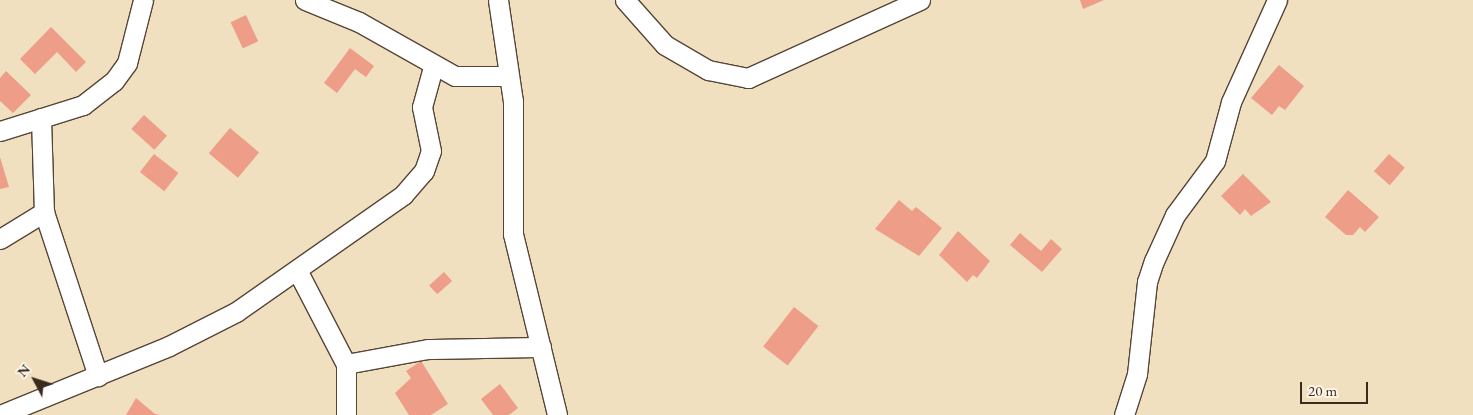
<!DOCTYPE html>
<html>
<head>
<meta charset="utf-8">
<style>
  body { margin:0 }
  #map { position:relative; width:1473px; height:415px; overflow:hidden; background:#f0e0c0; font-family:"EB Garamond",serif }
  div>[style] { position:absolute }
  [style*='--x'] { left:calc(var(--x)*1px); top:calc(var(--y)*1px); width:calc(var(--w)*1px); rotate:calc(var(--a)*1deg) }
  .building>* { inset:0; background:#ed9d88; transform-origin:0 0 }
  .roads { filter:drop-shadow(1px 0 #564536) drop-shadow(-1px 0 #564536) drop-shadow(0 1px #564536) drop-shadow(0 -1px #564536) }
  .minor>* { height:19px; margin:-9.5px; padding:0 9.5px; transform-origin:9.5px; border-radius:9.5px; background:#fff }
  span { translate:-50% -50%; white-space:nowrap; text-align:center; line-height:1.15; -webkit-text-stroke:4.5px #fcf5e5; paint-order:stroke }
  .north { position:absolute; left:10px; top:355px; width:50px; height:50px; -webkit-text-stroke:4px #fcf5e5; paint-order:stroke; rotate:310deg; font-size:14px; font-weight:700; line-height:20px; text-align:center; color:#3b2a1e }
  .north::after { content:''; display:block; margin:auto; width:18px; height:22px; background:#3b2a1e; clip-path:polygon(50% 0,100% 100%,50% 72%,0 100%) }
  .scale { position:absolute; left:1300px; top:382px; width:68px; height:22px; box-sizing:border-box; border:2px solid #3b2a1e; border-top:0; padding-left:6px; font-size:15px; line-height:18px; white-space:nowrap; color:#3b2a1e; -webkit-text-stroke:4px #fcf5e5; paint-order:stroke }
</style>
</head>
<body>
<div id="map">
  <div class="building">
    <i style="clip-path:polygon(1080px 0,1104px 0,1083px 9px)"></i>
    <i style="left:246px;top:15px;width:29px;height:17px;rotate:65deg"></i>
    <i style="clip-path:polygon(51px 27px,86px 62px,76px 72px,57px 52px,35px 74px,20px 59px)"></i>
    <i style="clip-path:polygon(350px 48px,374px 66px,366px 77px,355px 69px,337px 93px,324px 83px)"></i>
    <i style="clip-path:polygon(1279px 65px,1304px 86px,1285px 110px,1279px 106px,1272px 115px,1251px 98px)"></i>
    <i style="clip-path:polygon(6px 71px,31px 95px,13px 113px,0 101px,0 78px)"></i>
    <i style="left:144px;top:115px;width:31px;height:19px;rotate:42deg"></i>
    <i style="left:230px;top:128px;width:38px;height:33px;rotate:40deg"></i>
    <i style="left:154px;top:154px;width:31px;height:23px;rotate:38deg"></i>
    <i style="left:1389px;top:154px;width:21px;height:23px;rotate:41deg"></i>
    <i style="clip-path:polygon(0 157px,9px 187px,0 189px)"></i>
    <i style="clip-path:polygon(1243px 174px,1271px 202px,1251px 216px,1245px 209px,1240px 215px,1221px 196px)"></i>
    <i style="clip-path:polygon(1348px 190px,1379px 217px,1365px 232px,1360px 227px,1353px 235px,1346px 235px,1325px 217px)"></i>
    <i style="clip-path:polygon(899px 200px,912px 211px,916px 207px,942px 228px,919px 256px,875px 229px)"></i>
    <i style="clip-path:polygon(958px 231px,990px 261px,977px 278px,973px 275px,967px 282px,939px 255px)"></i>
    <i style="clip-path:polygon(1020px 233px,1041px 251px,1051px 239px,1062px 249px,1042px 272px,1010px 245px)"></i>
    <i style="left:444px;top:272px;width:12px;height:20px;rotate:48deg"></i>
    <i style="left:794px;top:307px;width:31px;height:50px;rotate:38deg"></i>
    <i style="clip-path:polygon(421px 361px,448px 404px,431px 415px,409px 415px,395px 393px,411px 378px,406px 371px)"></i>
    <i style="clip-path:polygon(500px 384px,518px 408px,509px 415px,493px 415px,481px 399px)"></i>
    <i style="clip-path:polygon(136px 398px,155px 414px,161px 415px,126px 415px)"></i>
  </div>
  <div class="roads">
    <div class="minor">
      <i style="--x:305;--y:0;--w:58;--a:22.2"></i>
      <i style="--x:359;--y:22;--w:110;--a:29.4"></i>
      <i style="--x:455;--y:76;--w:53;--a:0"></i>
      <i style="--x:498;--y:0;--w:102;--a:81.6"></i>
      <i style="--x:513;--y:101;--w:133;--a:90"></i>
      <i style="--x:513;--y:234;--w:186;--a:76.3"></i>
      <i style="--x:625;--y:0;--w:60;--a:48.4"></i>
      <i style="--x:665;--y:45;--w:50;--a:30.2"></i>
      <i style="--x:708;--y:70;--w:41;--a:11.3"></i>
      <i style="--x:748;--y:78;--w:189;--a:-24.4"></i>
      <i style="--x:41;--y:118;--w:94;--a:88.2"></i>
      <i style="--x:44;--y:212;--w:173;--a:71.8"></i>
      <i style="--x:0;--y:131;--w:87;--a:-17.4"></i>
      <i style="--x:83;--y:105;--w:39;--a:-38"></i>
      <i style="--x:114;--y:81;--w:22;--a:-54"></i>
      <i style="--x:127;--y:63;--w:65;--a:-75.7"></i>
      <i style="--x:0;--y:239;--w:52;--a:-31.5"></i>
      <i style="--x:297;--y:270;--w:106;--a:62.5"></i>
      <i style="--x:346;--y:364;--w:51;--a:90"></i>
      <i style="--x:346;--y:364;--w:83;--a:-10.4"></i>
      <i style="--x:428;--y:349;--w:113;--a:-1"></i>
      <i style="--x:0;--y:415;--w:183;--a:-22.2"></i>
      <i style="--x:169;--y:346;--w:75;--a:-26.9"></i>
      <i style="--x:236;--y:312;--w:204;--a:-35"></i>
      <i style="--x:403;--y:195;--w:32;--a:-49"></i>
      <i style="--x:424;--y:171;--w:21;--a:-71"></i>
      <i style="--x:431;--y:151;--w:45;--a:-101.6"></i>
      <i style="--x:422;--y:107;--w:41;--a:-74.6"></i>
      <i style="--x:1124;--y:415;--w:43;--a:-72.4"></i>
      <i style="--x:1137;--y:374;--w:93;--a:-83.8"></i>
      <i style="--x:1147;--y:282;--w:22;--a:-72"></i>
      <i style="--x:1154;--y:261;--w:51;--a:-65.5"></i>
      <i style="--x:1175;--y:215;--w:67;--a:-53.5"></i>
      <i style="--x:1215;--y:161;--w:61;--a:-74.8"></i>
      <i style="--x:1231;--y:102;--w:112;--a:-65.7"></i>
    </div>
  </div>
  <div class="north">N</div>
  <div class="scale">20 m</div>
</div>
</body>
</html>
